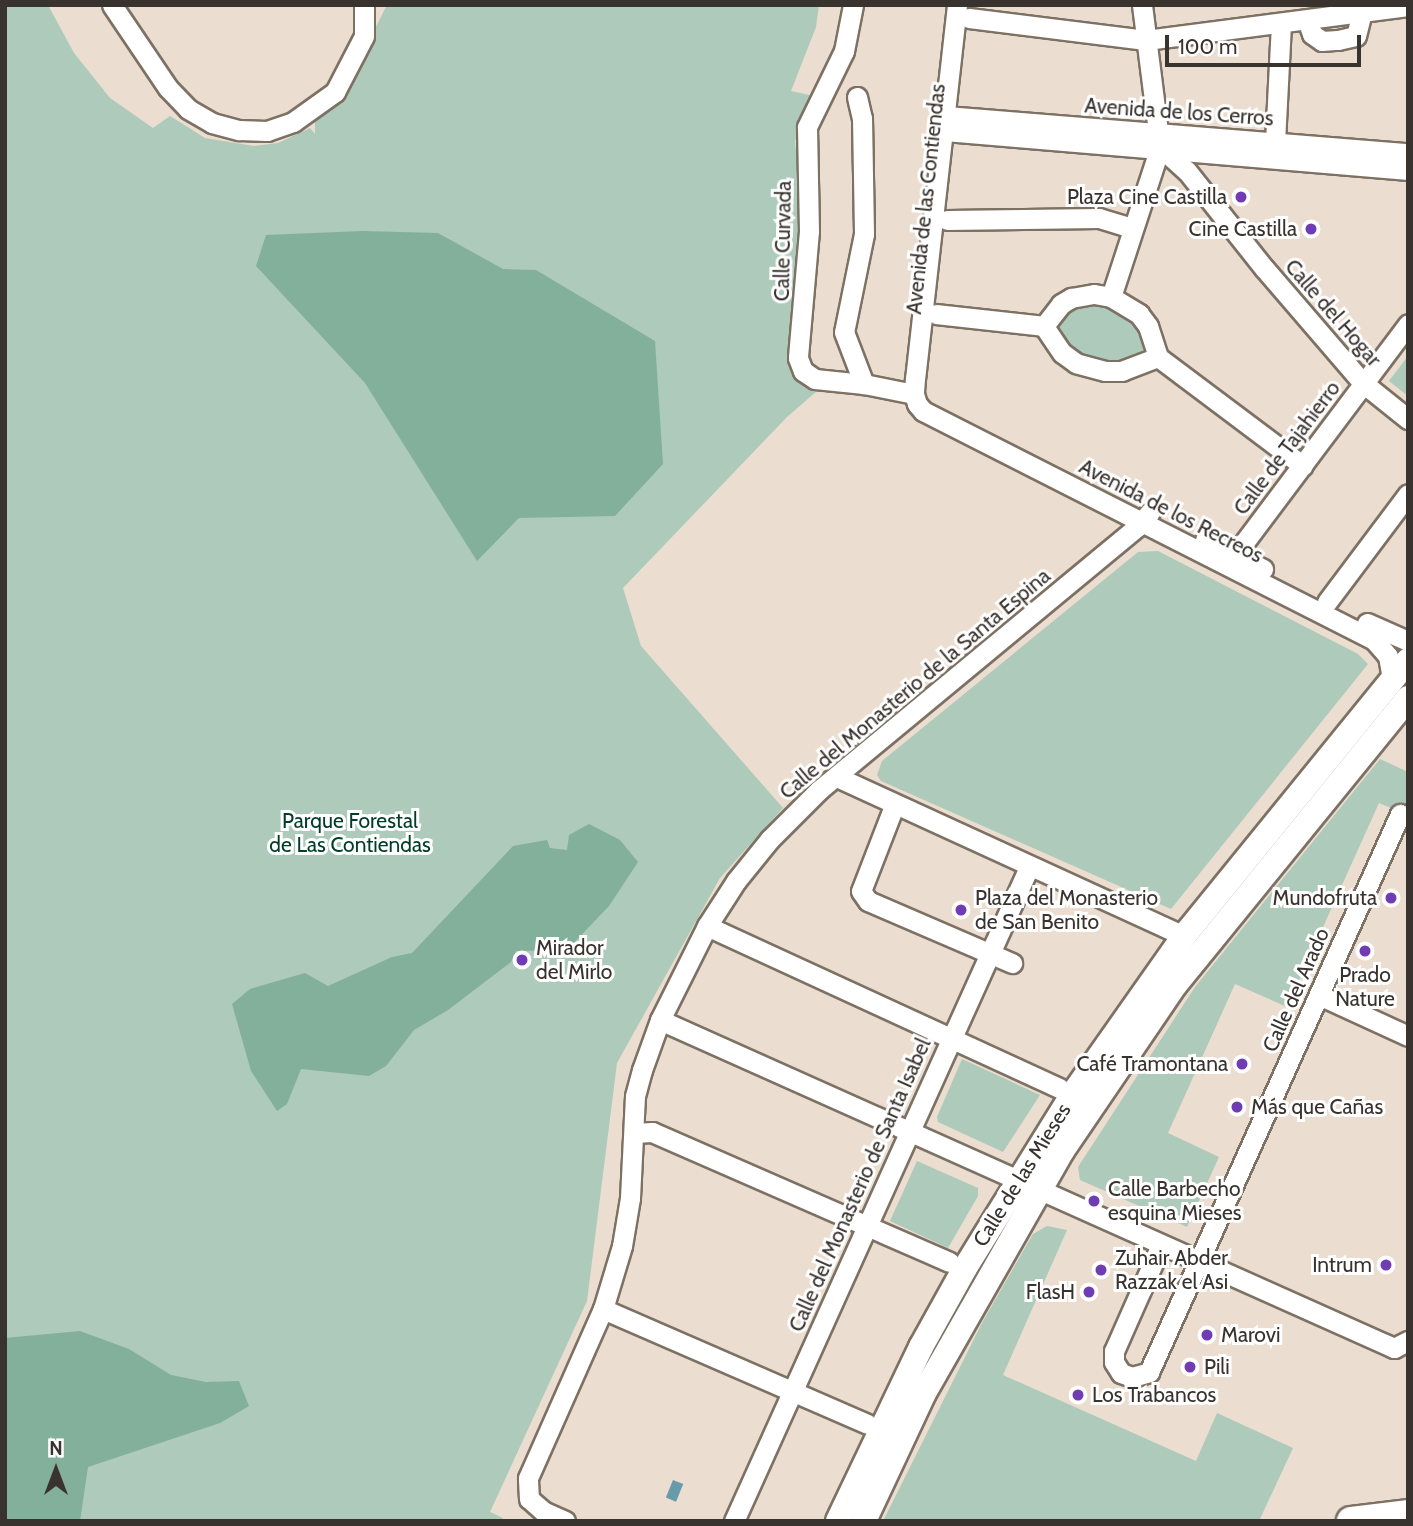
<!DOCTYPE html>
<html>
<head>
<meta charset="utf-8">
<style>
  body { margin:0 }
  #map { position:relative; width:1413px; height:1526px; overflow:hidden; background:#ebddcf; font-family:Cabin,sans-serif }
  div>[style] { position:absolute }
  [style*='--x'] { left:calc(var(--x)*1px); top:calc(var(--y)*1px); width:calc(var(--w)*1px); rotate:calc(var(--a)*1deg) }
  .green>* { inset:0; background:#adcabb }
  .forest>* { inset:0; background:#83b09a }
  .water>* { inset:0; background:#679ba9; transform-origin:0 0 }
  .roads { filter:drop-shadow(2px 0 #7d7164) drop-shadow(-2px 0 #7d7164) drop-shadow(0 2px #7d7164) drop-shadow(0 -2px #7d7164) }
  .minor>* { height:19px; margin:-9.5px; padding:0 9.5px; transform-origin:9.5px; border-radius:9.5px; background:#fff }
  .major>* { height:24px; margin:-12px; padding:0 12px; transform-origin:12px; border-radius:12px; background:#fff }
  .highway>* { height:28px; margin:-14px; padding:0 14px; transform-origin:14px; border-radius:14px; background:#fff }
  .dots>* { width:19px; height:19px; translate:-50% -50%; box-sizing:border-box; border:4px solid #fff; border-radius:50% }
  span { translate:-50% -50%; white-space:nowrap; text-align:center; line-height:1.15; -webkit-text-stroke:6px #fff; paint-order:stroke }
  .street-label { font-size:21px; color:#38332e }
  .poi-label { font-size:21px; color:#38332e }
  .right { translate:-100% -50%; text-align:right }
  .left { translate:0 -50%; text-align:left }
  .park-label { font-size:21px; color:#003e29 }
  .frame { position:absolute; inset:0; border:7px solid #38332e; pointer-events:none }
  .north { position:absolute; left:21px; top:1435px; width:70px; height:70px; -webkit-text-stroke:5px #fff; paint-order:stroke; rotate:0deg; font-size:19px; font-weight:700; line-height:28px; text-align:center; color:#38332e }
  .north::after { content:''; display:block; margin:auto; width:24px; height:32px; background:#38332e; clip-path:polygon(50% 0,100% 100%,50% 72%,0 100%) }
  .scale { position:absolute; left:1165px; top:35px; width:196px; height:32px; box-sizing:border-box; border:4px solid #38332e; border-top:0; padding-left:9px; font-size:21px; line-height:24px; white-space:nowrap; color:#38332e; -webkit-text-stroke:5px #fff; paint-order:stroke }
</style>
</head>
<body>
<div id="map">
  <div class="green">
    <i style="clip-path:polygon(5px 5px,48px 5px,74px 53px,110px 98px,153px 128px,170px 116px,205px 138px,254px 146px,278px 143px,310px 128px,315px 134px,315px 113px,348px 81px,387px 5px,819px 5px,816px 27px,791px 91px,814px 96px,795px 141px,801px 208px,793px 362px,817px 391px,787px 417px,623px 588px,641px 646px,783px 808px,720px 878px,617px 1063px,587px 1301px,490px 1512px,503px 1518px,502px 1521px,5px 1521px)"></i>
    <i style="clip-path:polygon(1101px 301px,1132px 315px,1146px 345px,1140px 355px,1124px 363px,1094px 363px,1068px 349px,1055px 327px,1061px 310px)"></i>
    <i style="clip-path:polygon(1408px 356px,1408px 396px,1389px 381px)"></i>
    <i style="clip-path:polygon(1158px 551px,1358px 654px,1368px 664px,1171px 909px,881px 781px,877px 775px,882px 761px,1138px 552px)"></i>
    <i style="clip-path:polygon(1380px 759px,1408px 772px,1408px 815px,1379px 803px,1287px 1007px,1235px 984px,1168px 1133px,1219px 1157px,1187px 1227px,1080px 1180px,1078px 1167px,1195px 987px)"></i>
    <i style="clip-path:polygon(962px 1059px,1040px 1095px,1003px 1152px,938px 1122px,937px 1117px)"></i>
    <i style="clip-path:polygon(917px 1161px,978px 1188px,978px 1196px,948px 1248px,890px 1221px)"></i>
    <i style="clip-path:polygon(1047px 1226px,1067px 1230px,1003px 1375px,1196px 1461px,1217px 1413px,1293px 1448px,1259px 1521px,883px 1521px,983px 1321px,1033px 1234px)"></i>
  </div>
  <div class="forest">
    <i style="clip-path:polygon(362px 231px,438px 233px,503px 269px,536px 270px,655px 341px,663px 464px,615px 516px,519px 518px,477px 561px,365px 383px,256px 266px,266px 235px)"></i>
    <i style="clip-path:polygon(589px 824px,620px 840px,638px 862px,609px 906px,567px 950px,516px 951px,511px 962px,448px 1010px,414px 1030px,386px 1066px,369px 1076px,301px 1069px,287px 1104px,277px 1111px,251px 1071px,232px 1004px,250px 989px,305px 973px,328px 986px,392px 957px,412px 953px,513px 846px,547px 840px,550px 848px,567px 850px,569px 835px)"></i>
    <i style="clip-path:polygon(80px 1331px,129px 1349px,171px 1375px,206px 1382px,239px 1381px,249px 1406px,220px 1423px,88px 1467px,80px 1521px,5px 1521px,5px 1338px)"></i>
  </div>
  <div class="water">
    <i style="left:673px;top:1480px;width:11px;height:19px;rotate:22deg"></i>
  </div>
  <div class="roads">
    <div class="minor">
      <i style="--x:112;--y:5;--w:100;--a:56"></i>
      <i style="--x:168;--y:88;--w:29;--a:46"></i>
      <i style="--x:188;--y:109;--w:28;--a:30"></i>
      <i style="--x:212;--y:123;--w:28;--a:15"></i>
      <i style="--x:239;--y:130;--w:28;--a:2"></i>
      <i style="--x:267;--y:131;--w:28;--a:-19"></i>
      <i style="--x:293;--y:122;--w:52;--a:-35.5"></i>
      <i style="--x:335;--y:92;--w:63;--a:-62.6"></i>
      <i style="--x:364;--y:36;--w:31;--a:-90"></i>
      <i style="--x:853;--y:5;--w:47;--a:101.1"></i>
      <i style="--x:844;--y:51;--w:85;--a:116"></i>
      <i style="--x:807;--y:127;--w:104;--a:88.9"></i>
      <i style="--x:809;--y:231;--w:127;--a:95"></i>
      <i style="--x:798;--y:358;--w:14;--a:69"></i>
      <i style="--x:803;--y:371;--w:14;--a:34"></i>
      <i style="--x:815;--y:379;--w:49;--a:5.8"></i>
      <i style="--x:864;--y:384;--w:51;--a:11.3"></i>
      <i style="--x:957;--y:5;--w:375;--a:96.4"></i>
      <i style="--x:915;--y:378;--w:16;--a:94"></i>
      <i style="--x:914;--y:394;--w:10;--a:73"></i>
      <i style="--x:917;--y:404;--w:9;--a:49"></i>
      <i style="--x:923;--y:411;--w:506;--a:26.92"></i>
      <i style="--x:1374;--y:640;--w:21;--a:49"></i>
      <i style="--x:1388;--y:656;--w:23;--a:80"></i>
      <i style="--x:1142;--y:5;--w:143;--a:82.8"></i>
      <i style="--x:1160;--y:147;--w:36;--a:42"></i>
      <i style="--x:1187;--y:171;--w:124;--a:51.6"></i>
      <i style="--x:1264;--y:268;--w:152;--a:49.3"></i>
      <i style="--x:1363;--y:383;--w:58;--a:38.7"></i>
      <i style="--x:969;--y:18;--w:178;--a:7.1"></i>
      <i style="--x:1146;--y:40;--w:264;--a:-7.4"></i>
      <i style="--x:1307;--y:20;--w:15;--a:70"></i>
      <i style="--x:1312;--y:34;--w:12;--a:35"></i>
      <i style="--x:1322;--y:41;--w:16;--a:-4"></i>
      <i style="--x:1338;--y:40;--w:18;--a:-13"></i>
      <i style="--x:1356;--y:36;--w:25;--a:-76"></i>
      <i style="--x:857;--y:97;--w:22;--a:77"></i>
      <i style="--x:862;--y:118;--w:116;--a:89"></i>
      <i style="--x:864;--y:234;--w:100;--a:101.5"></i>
      <i style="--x:844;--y:332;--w:56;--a:69"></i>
      <i style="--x:946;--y:116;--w:463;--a:4.6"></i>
      <i style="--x:945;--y:131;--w:465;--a:4.8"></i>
      <i style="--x:1275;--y:142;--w:119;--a:-87.1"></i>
      <i style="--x:947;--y:220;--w:152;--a:-0.8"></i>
      <i style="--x:1099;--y:218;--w:34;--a:17"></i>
      <i style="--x:1094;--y:294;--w:17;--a:10"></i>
      <i style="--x:1111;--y:297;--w:33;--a:31"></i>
      <i style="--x:1139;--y:314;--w:15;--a:53"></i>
      <i style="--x:1148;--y:326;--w:33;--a:72"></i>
      <i style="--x:1158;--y:357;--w:39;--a:159"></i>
      <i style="--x:1122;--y:371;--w:17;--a:180"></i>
      <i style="--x:1105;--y:371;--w:30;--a:-165"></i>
      <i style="--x:1076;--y:363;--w:17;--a:-144"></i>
      <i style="--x:1062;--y:353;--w:32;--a:-124"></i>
      <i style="--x:1044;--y:326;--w:28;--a:-52"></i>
      <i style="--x:1061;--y:304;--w:12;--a:-31"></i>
      <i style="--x:1071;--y:298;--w:23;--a:-10"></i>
      <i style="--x:1111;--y:297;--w:158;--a:-71.9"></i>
      <i style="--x:936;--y:314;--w:109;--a:6.3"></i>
      <i style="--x:1158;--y:357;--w:181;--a:36.9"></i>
      <i style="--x:1205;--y:540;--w:65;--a:26.6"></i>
      <i style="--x:1228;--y:564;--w:300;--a:-53.1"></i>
      <i style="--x:1327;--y:602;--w:135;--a:-53.1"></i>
      <i style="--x:1367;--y:623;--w:45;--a:23.7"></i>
      <i style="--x:837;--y:777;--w:382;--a:24.6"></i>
      <i style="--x:894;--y:806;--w:91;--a:111.2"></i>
      <i style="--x:861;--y:891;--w:12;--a:55"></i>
      <i style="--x:868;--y:901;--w:157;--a:23.3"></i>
      <i style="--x:707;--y:926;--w:388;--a:24.7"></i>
      <i style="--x:1319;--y:995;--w:98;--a:24.7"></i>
      <i style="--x:660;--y:1020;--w:804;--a:24.08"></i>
      <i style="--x:1394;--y:1348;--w:16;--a:-27"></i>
      <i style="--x:634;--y:1133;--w:18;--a:-3"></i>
      <i style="--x:652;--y:1132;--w:324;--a:23.6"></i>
      <i style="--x:1161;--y:1245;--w:116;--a:113.9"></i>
      <i style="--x:1114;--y:1351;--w:11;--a:90"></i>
      <i style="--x:1114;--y:1362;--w:13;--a:58"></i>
      <i style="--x:1121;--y:1373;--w:12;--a:20"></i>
      <i style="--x:1132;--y:1377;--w:18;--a:-16"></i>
      <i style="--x:1149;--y:1372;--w:612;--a:-65.78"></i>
      <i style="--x:603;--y:1309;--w:288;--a:23.5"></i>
      <i style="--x:565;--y:1521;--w:24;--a:-156"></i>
      <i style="--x:543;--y:1511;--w:18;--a:-139"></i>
      <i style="--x:529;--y:1499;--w:21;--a:-93"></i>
      <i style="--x:528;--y:1478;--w:185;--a:-66.1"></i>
      <i style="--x:603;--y:1309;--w:66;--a:-73.2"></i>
      <i style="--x:622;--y:1246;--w:49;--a:-80.5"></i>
      <i style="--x:630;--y:1198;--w:102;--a:-87.2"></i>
      <i style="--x:635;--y:1096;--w:27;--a:-75"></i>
      <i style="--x:642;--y:1070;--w:53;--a:-70.2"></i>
      <i style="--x:660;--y:1020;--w:105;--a:-63.4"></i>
      <i style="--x:707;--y:926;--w:54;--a:-57.2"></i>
      <i style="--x:736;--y:881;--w:54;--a:-51"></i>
      <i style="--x:770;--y:839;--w:69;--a:-45"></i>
      <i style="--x:819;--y:790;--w:413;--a:-39.6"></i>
      <i style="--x:1137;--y:527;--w:20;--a:-49"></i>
      <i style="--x:734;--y:1521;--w:717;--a:-65.72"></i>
    </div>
    <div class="major">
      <i style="--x:838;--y:1521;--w:193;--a:-64.5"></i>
      <i style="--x:921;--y:1347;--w:90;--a:-60.9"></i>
      <i style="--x:965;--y:1268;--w:205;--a:-58.2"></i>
      <i style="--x:1073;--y:1094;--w:193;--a:-54.9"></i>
      <i style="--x:1184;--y:936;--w:355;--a:-50.9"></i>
      <i style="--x:864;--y:1521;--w:141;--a:-64.9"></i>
      <i style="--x:924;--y:1393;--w:279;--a:-60.3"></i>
      <i style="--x:1062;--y:1151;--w:201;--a:-55.8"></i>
      <i style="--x:1175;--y:985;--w:370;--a:-50.9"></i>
    </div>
    <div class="highway">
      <i style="--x:1351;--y:1521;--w:57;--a:-7"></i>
    </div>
  </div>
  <div class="dots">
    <i style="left:1241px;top:197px;background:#703cb3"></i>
    <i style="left:1311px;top:229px;background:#703cb3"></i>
    <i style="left:1391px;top:898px;background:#703cb3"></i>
    <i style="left:961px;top:910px;background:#703cb3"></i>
    <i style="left:1365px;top:951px;background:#703cb3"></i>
    <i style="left:522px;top:960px;background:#703cb3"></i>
    <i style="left:1242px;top:1064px;background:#703cb3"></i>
    <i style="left:1237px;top:1107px;background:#703cb3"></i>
    <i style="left:1094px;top:1201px;background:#703cb3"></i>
    <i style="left:1386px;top:1265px;background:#703cb3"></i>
    <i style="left:1101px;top:1270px;background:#703cb3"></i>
    <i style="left:1089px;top:1292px;background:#703cb3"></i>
    <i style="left:1207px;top:1335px;background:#703cb3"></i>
    <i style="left:1190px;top:1367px;background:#703cb3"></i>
    <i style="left:1078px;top:1395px;background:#703cb3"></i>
  </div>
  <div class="street-label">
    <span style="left:1179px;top:112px;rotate:4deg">Avenida de los Cerros</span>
    <span style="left:926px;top:199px;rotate:-84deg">Avenida de las Contiendas</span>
    <span style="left:783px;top:241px;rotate:-89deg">Calle Curvada</span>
    <span style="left:1333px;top:313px;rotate:49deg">Calle del Hogar</span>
    <span style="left:1287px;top:448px;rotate:-53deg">Calle de Tajahierro</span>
    <span style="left:1171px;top:511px;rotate:27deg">Avenida de los Recreos</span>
    <span style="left:915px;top:684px;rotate:-40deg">Calle del Monasterio de la Santa Espina</span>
    <span style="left:1296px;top:990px;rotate:-66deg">Calle del Arado</span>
    <span style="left:1022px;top:1175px;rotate:-58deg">Calle de las Mieses</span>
    <span style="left:860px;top:1185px;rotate:-66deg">Calle del Monasterio de Santa Isabel</span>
  </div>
  <div class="poi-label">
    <span class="right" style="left:1227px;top:197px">Plaza Cine Castilla</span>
    <span class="right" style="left:1297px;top:229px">Cine Castilla</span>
    <span class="left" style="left:975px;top:910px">Plaza del Monasterio<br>de San Benito</span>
    <span class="right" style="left:1377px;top:898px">Mundofruta</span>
    <span class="left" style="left:536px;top:960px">Mirador<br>del Mirlo</span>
    <span style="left:1365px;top:987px">Prado<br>Nature</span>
    <span class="right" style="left:1228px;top:1064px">Café Tramontana</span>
    <span class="left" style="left:1251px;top:1107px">Más que Cañas</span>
    <span class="left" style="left:1108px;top:1201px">Calle Barbecho<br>esquina Mieses</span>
    <span class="left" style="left:1115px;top:1270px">Zuhair Abder<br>Razzak el Asi</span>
    <span class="right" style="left:1372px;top:1265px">Intrum</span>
    <span class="right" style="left:1075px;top:1292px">FlasH</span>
    <span class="left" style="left:1221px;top:1335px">Marovi</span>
    <span class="left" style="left:1204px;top:1367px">Pili</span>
    <span class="left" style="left:1092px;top:1395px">Los Trabancos</span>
  </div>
  <div class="park-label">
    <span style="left:350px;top:833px">Parque Forestal<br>de Las Contiendas</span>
  </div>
  <div class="frame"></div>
  <div class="north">N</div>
  <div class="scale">100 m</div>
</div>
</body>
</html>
